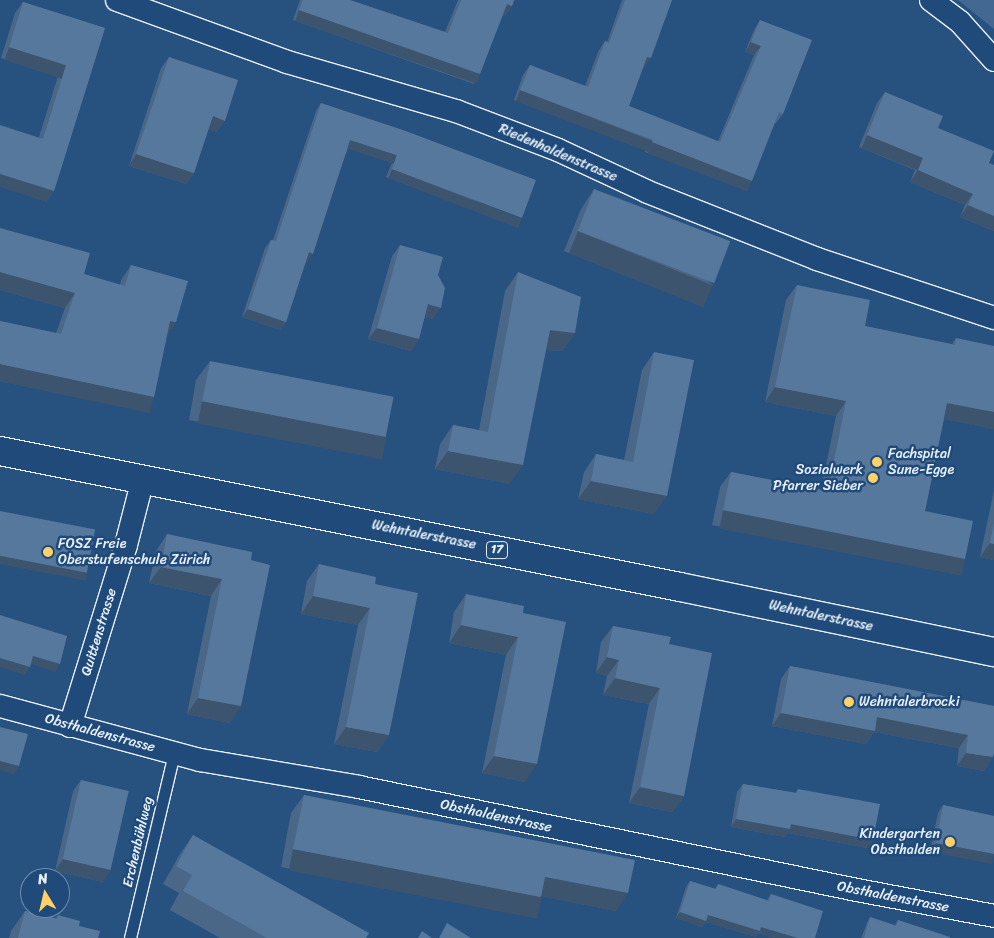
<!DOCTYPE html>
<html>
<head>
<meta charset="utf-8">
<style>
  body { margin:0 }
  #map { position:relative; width:994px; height:938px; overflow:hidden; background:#27517f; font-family:Sriracha,sans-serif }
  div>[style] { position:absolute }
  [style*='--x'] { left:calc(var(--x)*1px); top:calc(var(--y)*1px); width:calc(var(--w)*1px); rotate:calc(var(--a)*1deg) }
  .green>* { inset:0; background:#436891 }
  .roads { filter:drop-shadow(1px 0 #e8f1f8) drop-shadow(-1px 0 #e8f1f8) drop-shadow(0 1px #e8f1f8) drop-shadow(0 -1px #e8f1f8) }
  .lane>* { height:11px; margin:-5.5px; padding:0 5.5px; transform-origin:5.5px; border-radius:5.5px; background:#1f4a7a }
  .street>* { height:22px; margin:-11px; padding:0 11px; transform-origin:11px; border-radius:11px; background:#1f4a7a }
  .primary>* { height:28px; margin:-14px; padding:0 14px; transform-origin:14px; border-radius:14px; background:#1f4a7a }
  .wall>* { inset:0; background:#4b6787 }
  .shaded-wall>* { inset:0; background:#3d546e; transform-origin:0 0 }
  .building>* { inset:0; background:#57789d; transform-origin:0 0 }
  .dots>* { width:14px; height:14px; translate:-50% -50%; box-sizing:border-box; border:2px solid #1f4a7a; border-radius:50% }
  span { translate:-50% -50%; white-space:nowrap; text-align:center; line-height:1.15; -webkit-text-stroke:5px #1f4a7a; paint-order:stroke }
  .shield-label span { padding:1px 4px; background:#1f4a7a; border:1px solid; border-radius:4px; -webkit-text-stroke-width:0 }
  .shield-label { font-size:12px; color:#e8f1f8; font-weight:700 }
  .street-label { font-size:14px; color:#e8f1f8 }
  .poi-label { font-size:14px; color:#e8f1f8 }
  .left { translate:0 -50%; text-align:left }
  .right { translate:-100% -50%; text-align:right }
  .north { position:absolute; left:20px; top:868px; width:50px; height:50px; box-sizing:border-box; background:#1f4a7a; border:1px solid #6f8dac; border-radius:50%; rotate:351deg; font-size:14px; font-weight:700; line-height:20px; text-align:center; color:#e8f1f8 }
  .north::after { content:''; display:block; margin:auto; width:18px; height:22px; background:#ffd166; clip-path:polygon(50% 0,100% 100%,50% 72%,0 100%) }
</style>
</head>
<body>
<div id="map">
  <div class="green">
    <i style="clip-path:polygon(958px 0,994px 0,994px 29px)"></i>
  </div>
  <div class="roads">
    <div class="lane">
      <i style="--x:130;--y:938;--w:190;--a:-76.6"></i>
    </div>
    <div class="street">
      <i style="--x:117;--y:0;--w:181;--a:20"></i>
      <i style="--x:287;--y:62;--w:176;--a:16.2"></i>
      <i style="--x:456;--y:111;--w:109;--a:20.9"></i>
      <i style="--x:558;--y:150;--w:99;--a:25"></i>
      <i style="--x:648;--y:192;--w:182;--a:21.6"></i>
      <i style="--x:817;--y:259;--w:187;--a:18.4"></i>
      <i style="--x:931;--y:0;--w:36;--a:37"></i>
      <i style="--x:960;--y:22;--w:51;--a:48.2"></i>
      <i style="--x:0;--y:706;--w:207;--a:15.1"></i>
      <i style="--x:200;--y:760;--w:161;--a:9.6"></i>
      <i style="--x:359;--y:787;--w:509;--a:11.69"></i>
      <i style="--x:857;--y:890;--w:139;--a:10.7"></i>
      <i style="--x:70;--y:726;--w:189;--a:-72.8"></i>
      <i style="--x:126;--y:545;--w:68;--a:-75.6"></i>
    </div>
    <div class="primary">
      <i style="--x:0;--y:451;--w:693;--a:11.31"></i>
      <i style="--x:680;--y:587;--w:321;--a:11.7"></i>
    </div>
  </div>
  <div class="wall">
    <i style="clip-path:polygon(300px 0,350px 0,445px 32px,458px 0,514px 0,512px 6px,505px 16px,503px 15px,474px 84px,293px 20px)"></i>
    <i style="clip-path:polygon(621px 0,672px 0,644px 68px,643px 67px,629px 106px,718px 141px,754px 55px,745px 52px,754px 30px,760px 20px,783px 114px,776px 123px,775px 123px,745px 190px,645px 152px,646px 150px,514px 100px,523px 75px,530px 65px,585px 86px,599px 50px,605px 41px,607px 42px,622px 0)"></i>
    <i style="clip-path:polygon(23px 2px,105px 28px,54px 191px,46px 202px,39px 137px,58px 76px,1px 58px,15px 13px)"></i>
    <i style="clip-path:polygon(169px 57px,217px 132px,208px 129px,194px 173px,186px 184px,129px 166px,161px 68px)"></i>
    <i style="clip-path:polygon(885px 92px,989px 163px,994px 231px,960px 217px,965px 205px,910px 182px,915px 170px,859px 147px,877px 103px)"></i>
    <i style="clip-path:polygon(321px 103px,516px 226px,386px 177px,392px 163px,348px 148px,307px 262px,306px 261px,286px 322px,280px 330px,242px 317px,265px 248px,271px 240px,273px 240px,316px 111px)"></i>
    <i style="clip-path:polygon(594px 189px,713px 285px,700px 305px,564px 251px,581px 209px)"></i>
    <i style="clip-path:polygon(0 228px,84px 274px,120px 285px,121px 280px,131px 265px,176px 322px,167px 335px,154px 397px,144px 411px,0 381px,0 321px,56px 333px,65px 308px,0 290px)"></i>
    <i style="clip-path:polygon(400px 245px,438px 275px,433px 319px,425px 317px,411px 351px,368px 339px,392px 256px)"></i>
    <i style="clip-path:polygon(518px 272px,575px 333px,562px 351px,546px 350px,510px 484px,435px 469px,440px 444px,453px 425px,479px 430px,505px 291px)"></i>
    <i style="clip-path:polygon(797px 285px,865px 326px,952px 344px,956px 338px,994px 429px,944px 419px,925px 511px,954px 574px,712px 525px,720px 487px,731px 472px,821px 490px,836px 416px,765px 402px,786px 300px)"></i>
    <i style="clip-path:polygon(654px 352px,654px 514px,578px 499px,584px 472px,596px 454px,624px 460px,642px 370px)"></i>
    <i style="clip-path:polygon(210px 361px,373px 456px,189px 420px,196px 380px)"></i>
    <i style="clip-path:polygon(994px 490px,994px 560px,980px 557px)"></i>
    <i style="clip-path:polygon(167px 534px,251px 560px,230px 723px,187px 714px,211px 596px,149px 583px,156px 551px)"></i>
    <i style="clip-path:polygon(319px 564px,375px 584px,389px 735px,377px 752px,334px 744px,358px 625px,301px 614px,307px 581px)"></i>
    <i style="clip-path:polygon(466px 594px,523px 613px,525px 782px,482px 773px,506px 655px,449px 643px,454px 612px)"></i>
    <i style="clip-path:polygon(613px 626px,669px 644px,684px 796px,672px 812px,629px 803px,649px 704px,603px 695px,607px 676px,596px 673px,601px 642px)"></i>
    <i style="clip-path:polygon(790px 666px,994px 706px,984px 771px,957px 766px,959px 748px,874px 732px,866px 744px,772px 726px,781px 679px)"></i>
    <i style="clip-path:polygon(81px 780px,103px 882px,55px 871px,73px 791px)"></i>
    <i style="clip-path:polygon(743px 784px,795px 793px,798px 789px,873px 840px,868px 848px,788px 833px,785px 837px,731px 827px,737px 792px)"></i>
    <i style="clip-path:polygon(304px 795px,616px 911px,541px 896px,529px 915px,281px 867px,291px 813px)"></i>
    <i style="clip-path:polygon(943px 805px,994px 816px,930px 851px,938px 813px)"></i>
    <i style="clip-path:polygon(193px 835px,366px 938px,220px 938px,170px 910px,179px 893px,163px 884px,180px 854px)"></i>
    <i style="clip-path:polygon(690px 881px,715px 889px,718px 884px,767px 900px,771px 894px,815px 938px,775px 938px,758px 933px,756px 937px,706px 922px,702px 927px,676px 918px,686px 887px)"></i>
    <i style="clip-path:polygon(25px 911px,55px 918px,58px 915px,79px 926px,98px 938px,9px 938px,11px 931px)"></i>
    <i style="clip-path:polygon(870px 917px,895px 925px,898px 920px,950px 938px,861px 938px,867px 923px)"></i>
  </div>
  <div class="shaded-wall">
    <i style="clip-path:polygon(507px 4px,512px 6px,505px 16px,500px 14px)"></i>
    <i style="left:299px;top:10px;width:192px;height:12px;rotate:19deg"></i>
    <i style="clip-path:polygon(751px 42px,761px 46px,754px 55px,745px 52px)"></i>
    <i style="left:9px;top:47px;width:60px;height:14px;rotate:18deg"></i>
    <i style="clip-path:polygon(647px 57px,651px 58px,644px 68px,641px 66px)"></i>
    <i style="left:520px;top:90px;width:142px;height:12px;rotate:21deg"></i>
    <i style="clip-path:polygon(213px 116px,225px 121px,217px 132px,205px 128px)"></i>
    <i style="left:867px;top:135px;width:61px;height:14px;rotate:22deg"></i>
    <i style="left:350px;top:140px;width:49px;height:9px;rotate:18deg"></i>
    <i style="left:652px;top:142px;width:107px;height:12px;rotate:21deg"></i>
    <i style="clip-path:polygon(136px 154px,194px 173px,186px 184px,129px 166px)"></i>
    <i style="left:392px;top:169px;width:139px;height:10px;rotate:21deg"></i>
    <i style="clip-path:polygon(918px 170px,973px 194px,965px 205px,910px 182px)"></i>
    <i style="clip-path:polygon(0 174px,54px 191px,46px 202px,0 187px)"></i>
    <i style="clip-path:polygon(968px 205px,994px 216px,994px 231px,960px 217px)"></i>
    <i style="left:578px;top:231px;width:145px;height:24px;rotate:22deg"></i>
    <i style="clip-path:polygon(309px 252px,313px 254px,307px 262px,303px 260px)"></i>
    <i style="clip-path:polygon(0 272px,75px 293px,65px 308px,0 290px)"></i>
    <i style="clip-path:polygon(428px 304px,441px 308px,433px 319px,420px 316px)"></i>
    <i style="clip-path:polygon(248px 309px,286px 322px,280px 330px,242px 317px)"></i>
    <i style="clip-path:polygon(170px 321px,176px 322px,166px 337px)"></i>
    <i style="clip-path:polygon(377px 328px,419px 339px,411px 351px,368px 339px)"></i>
    <i style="clip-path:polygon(550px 330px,575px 333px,562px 351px,537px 349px)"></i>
    <i style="left:0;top:364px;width:157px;height:17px;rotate:12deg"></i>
    <i style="clip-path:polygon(775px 387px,846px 401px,836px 416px,765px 402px)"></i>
    <i style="left:202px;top:401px;width:188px;height:23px;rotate:11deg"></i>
    <i style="clip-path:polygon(947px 403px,994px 412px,994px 429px,937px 418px)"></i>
    <i style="clip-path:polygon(448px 451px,523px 465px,510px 484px,435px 469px)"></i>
    <i style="clip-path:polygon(591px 481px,667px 496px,654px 514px,578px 499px)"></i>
    <i style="left:723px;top:510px;width:247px;height:19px;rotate:11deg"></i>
    <i style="clip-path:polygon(990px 543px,994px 544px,994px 560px,980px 557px)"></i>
    <i style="left:0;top:555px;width:89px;height:9px;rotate:11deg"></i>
    <i style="clip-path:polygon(161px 567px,222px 579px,211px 596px,149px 583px)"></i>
    <i style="clip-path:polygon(313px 596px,370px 608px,358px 625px,301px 614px)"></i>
    <i style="clip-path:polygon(461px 625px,518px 637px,506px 655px,449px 643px)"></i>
    <i style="clip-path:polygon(33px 656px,60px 664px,55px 672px,28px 663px)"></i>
    <i style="clip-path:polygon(607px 657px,619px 660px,607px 676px,596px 673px)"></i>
    <i style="clip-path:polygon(0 658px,30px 667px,24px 675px,0 667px)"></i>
    <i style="clip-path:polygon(615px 678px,660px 688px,649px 704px,603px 695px)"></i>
    <i style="clip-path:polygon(198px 698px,241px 706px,230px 723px,187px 714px)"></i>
    <i style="clip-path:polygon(781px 713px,877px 717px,968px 735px,959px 748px,874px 732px,866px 744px,772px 726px)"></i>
    <i style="clip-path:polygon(346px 727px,389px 735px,377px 752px,334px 744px)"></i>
    <i style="clip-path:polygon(966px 753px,993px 757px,984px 771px,957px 766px)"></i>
    <i style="clip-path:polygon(494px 756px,537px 764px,525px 782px,482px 773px)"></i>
    <i style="clip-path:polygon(0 761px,19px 766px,14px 774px,0 770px)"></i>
    <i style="clip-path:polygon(640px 787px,684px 796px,672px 812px,629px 803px)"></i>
    <i style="clip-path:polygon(736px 819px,791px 824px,873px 840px,868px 848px,788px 833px,785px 837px,731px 827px)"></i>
    <i style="left:936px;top:843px;width:59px;height:10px;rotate:11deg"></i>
    <i style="left:293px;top:849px;width:253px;height:22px;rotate:11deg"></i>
    <i style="clip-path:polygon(63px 859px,111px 870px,103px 882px,55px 871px)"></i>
    <i style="clip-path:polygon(545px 877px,628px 893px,616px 911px,533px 895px)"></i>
    <i style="clip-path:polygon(680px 912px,708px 915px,761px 927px,798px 938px,775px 938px,758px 933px,756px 937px,706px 922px,702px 927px,676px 918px)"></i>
  </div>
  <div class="building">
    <i style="clip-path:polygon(303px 0,350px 0,448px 33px,461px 0,514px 0,512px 6px,507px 4px,480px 74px,299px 10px)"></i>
    <i style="clip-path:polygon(625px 0,672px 0,651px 58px,647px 57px,629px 106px,720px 142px,761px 46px,751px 42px,760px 20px,812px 40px,783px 114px,779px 112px,752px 181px,652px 142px,653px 140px,520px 90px,530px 65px,588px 87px,605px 41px,609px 43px)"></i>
    <i style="clip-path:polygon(23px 2px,105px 28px,54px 191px,0 174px,0 125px,43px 139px,66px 65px,9px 47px)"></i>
    <i style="clip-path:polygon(169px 57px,238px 80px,225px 121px,213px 116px,194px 173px,136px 154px)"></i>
    <i style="clip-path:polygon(885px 92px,943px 116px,938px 128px,994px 151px,989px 163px,994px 165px,994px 216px,968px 205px,973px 194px,918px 170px,923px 158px,867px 135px)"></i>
    <i style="clip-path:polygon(321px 103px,403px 130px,536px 180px,522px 218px,392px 169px,397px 155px,350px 140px,313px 254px,309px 252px,286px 322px,248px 309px,271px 240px,276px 241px)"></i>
    <i style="left:594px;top:189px;width:146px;height:45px;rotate:21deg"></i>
    <i style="clip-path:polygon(0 228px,90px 253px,84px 274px,125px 286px,131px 265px,188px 281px,176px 322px,170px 321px,154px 397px,0 364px,0 321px,61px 334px,75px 293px,0 272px)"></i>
    <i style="clip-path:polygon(400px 245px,443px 257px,438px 275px,445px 288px,441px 308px,428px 304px,419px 339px,377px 328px)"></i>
    <i style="clip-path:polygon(518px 272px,581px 297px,575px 333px,550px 330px,523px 465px,448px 451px,453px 425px,488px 432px)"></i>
    <i style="clip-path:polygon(797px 285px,870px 300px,865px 326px,955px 345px,956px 338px,994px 346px,994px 412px,947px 403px,925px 511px,973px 521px,965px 559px,723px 510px,731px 472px,828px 491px,846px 401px,775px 387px)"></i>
    <i style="clip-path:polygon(654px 352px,694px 360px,667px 496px,591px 481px,596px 454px,633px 462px)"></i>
    <i style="left:210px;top:361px;width:187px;height:41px;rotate:11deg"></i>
    <i style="left:0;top:511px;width:97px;height:44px;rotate:11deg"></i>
    <i style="clip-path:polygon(994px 523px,994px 544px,990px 543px)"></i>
    <i style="clip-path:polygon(167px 534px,252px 552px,251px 560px,270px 565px,241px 706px,198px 698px,222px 579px,161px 567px)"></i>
    <i style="clip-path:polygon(319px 564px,376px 577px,375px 584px,418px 593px,389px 735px,346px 727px,370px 608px,313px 596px)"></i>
    <i style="clip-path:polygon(466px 594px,524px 606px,523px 613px,566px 622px,537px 764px,494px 756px,518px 637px,461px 625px)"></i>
    <i style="clip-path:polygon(0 615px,67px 636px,60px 664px,33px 656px,30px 667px,0 658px)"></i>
    <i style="clip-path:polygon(613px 626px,671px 637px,669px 644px,712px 653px,684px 796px,640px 787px,660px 688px,615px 678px,619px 660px,607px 657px)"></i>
    <i style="clip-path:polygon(790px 666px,994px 706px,994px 753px,993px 757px,966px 753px,968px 735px,877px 717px,875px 731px,781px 713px)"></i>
    <i style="clip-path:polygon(0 727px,28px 734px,19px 766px,0 761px)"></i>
    <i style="left:81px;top:780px;width:49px;height:81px;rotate:13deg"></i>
    <i style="clip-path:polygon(743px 784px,797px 793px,798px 789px,880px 804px,873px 840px,791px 824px,790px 829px,736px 819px)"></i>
    <i style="clip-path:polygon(304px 795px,635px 860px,628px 893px,545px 877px,541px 897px,293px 849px)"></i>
    <i style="clip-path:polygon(943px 805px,994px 816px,994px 854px,936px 843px)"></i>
    <i style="clip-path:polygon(193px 835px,369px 933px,366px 938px,267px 938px,183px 891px,192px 875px,176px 866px)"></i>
    <i style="clip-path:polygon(690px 881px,716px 889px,718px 884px,769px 901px,771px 894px,823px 911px,815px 938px,798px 938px,761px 927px,760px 931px,708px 915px,706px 921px,680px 912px)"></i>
    <i style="clip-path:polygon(25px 911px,57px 919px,58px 915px,80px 921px,79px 926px,100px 931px,98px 938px,18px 938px)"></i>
    <i style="clip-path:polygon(870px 917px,896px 926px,898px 920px,950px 937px,950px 938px,864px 938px)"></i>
    <i style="clip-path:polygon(447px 923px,471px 938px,439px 938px)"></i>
    <i style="clip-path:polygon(422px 931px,432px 938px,418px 938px)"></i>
  </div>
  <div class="dots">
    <i style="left:877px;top:462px;background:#ffd166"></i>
    <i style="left:873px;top:478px;background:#ffd166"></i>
    <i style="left:48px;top:552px;background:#ffd166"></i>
    <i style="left:849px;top:702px;background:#ffd166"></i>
    <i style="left:950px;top:842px;background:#ffd166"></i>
  </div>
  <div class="shield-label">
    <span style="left:497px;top:550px">17</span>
  </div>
  <div class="street-label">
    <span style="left:558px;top:153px;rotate:23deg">Riedenhaldenstrasse</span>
    <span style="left:424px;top:535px;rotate:11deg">Wehntalerstrasse</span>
    <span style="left:821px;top:616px;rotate:12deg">Wehntalerstrasse</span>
    <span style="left:99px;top:632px;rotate:-73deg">Quittenstrasse</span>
    <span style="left:100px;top:733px;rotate:15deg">Obsthaldenstrasse</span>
    <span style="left:496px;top:816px;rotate:12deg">Obsthaldenstrasse</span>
    <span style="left:138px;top:842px;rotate:-77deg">Erchenbühlweg</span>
    <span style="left:893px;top:897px;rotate:11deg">Obsthaldenstrasse</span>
  </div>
  <div class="poi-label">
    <span class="left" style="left:888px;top:462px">Fachspital<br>Sune-Egge</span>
    <span class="right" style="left:863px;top:478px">Sozialwerk<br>Pfarrer Sieber</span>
    <span class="left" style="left:58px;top:552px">FOSZ Freie<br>Oberstufenschule Zürich</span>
    <span class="left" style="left:859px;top:702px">Wehntalerbrocki</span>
    <span class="right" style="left:940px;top:842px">Kindergarten<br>Obsthalden</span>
  </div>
  <div class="north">N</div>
</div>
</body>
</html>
